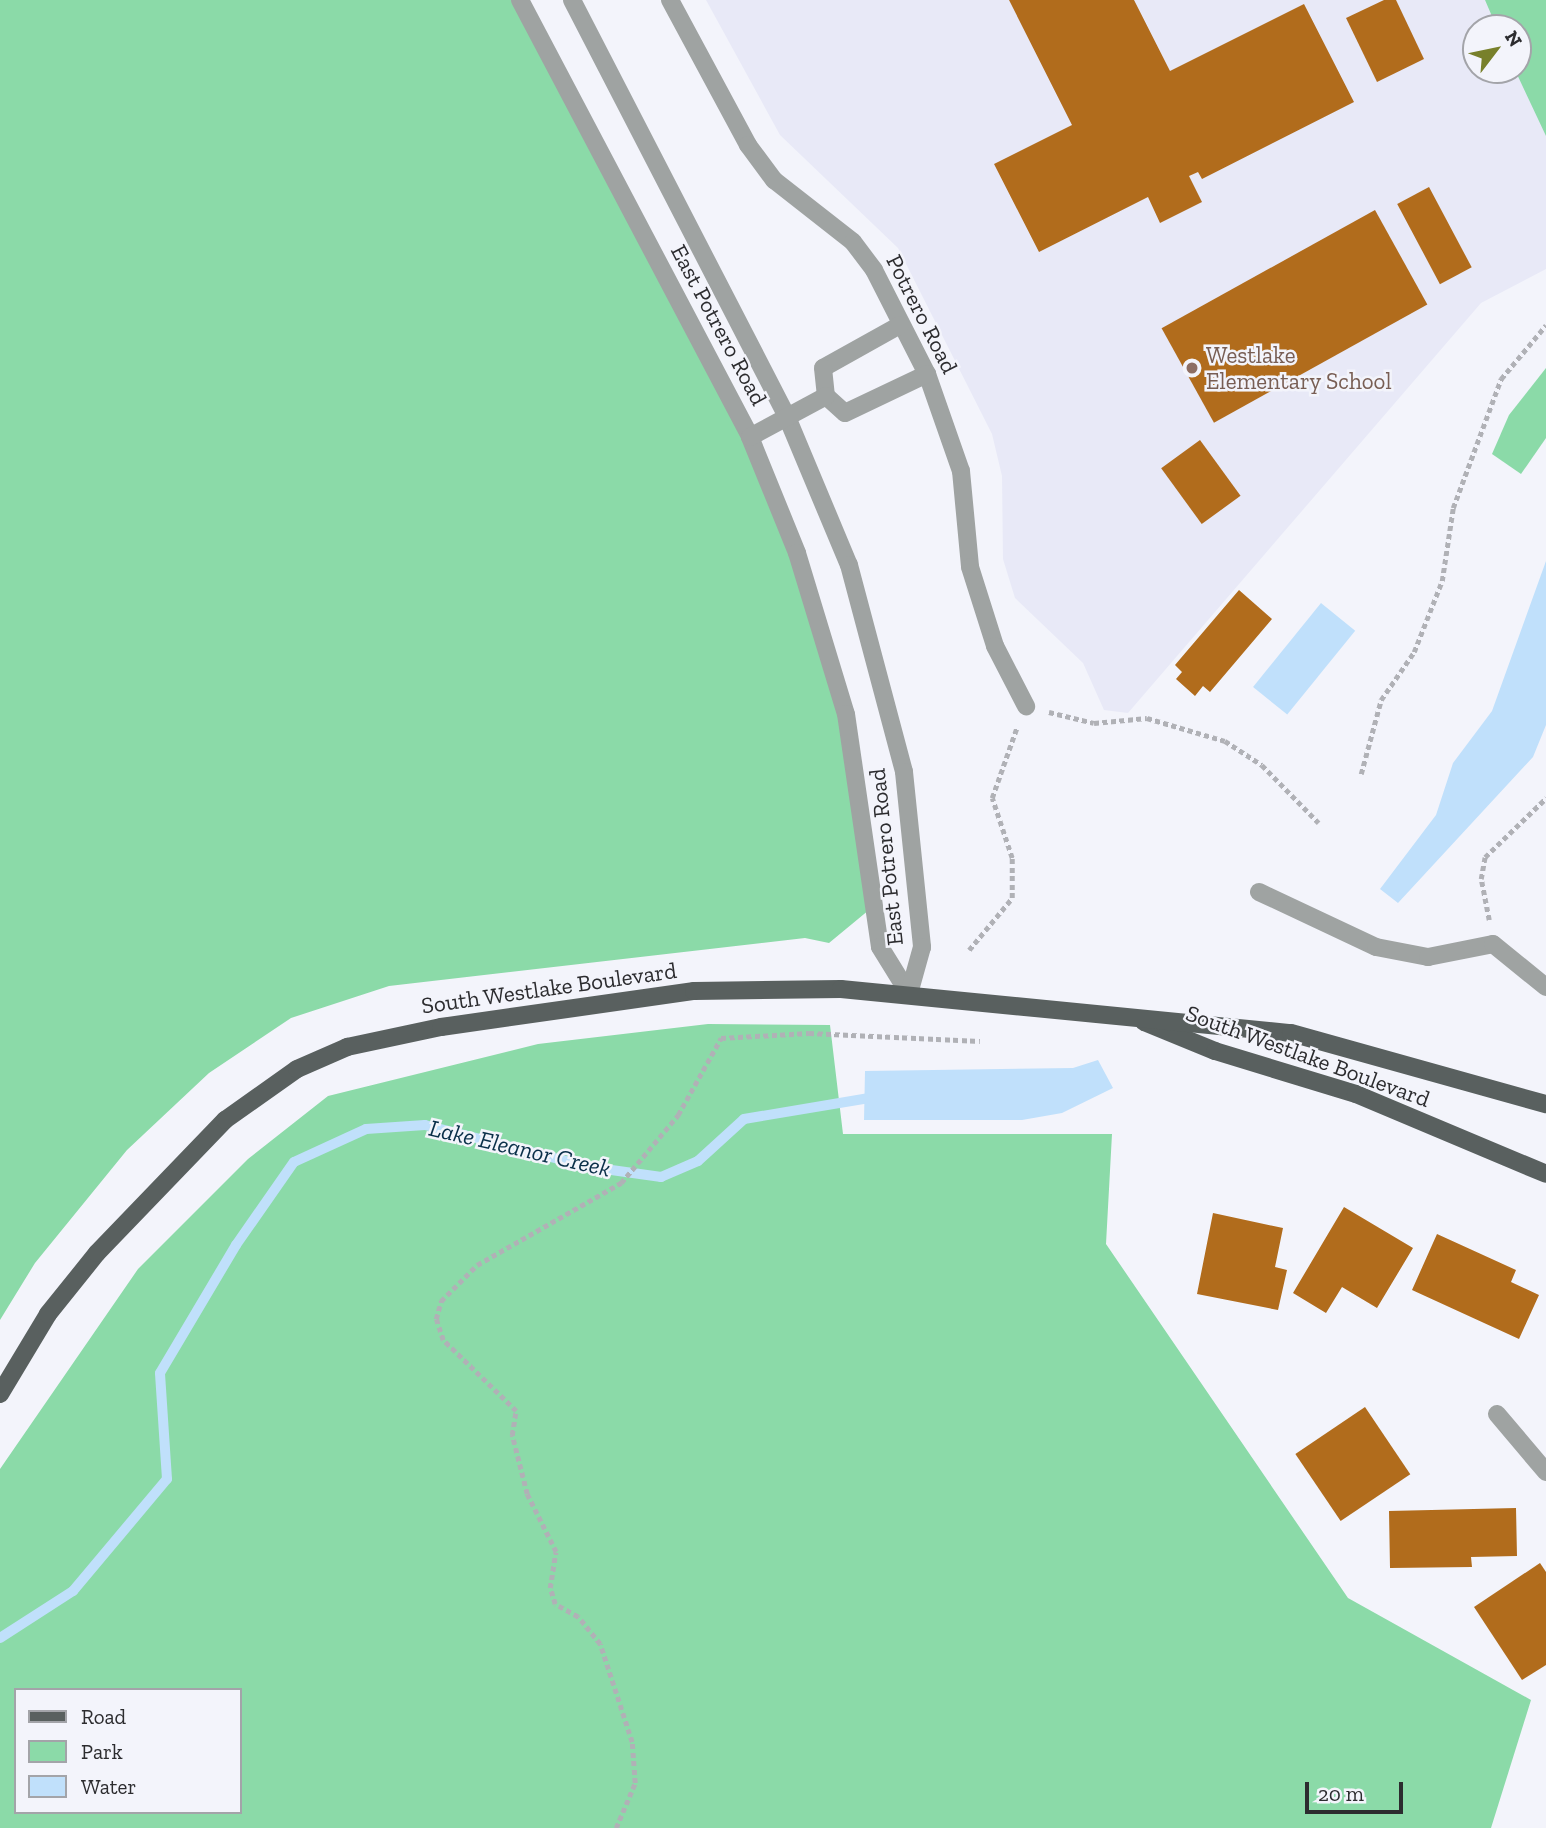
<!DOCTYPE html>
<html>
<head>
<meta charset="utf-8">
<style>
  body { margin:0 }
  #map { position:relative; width:1546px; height:1828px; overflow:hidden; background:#f3f4fb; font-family:"Zilla Slab",serif }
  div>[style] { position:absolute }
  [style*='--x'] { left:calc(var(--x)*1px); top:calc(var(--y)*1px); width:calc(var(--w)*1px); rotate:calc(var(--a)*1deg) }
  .built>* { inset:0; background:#e8e9f7 }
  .green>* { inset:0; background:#8bdaa8 }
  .water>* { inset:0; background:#c0e0fb; transform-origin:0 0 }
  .stream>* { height:10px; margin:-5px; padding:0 5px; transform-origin:5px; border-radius:5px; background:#c0e0fb }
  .building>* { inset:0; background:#b16c1c; transform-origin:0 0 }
  .path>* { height:4.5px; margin-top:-2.25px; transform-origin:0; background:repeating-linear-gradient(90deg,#b0b1b6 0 5px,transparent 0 8.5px) }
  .minor>* { height:18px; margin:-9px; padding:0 9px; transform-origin:9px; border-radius:9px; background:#9fa3a2 }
  .major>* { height:18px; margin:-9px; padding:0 9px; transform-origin:9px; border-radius:9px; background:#59605f }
  .dots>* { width:19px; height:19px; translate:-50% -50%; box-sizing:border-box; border:4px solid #f3f4fb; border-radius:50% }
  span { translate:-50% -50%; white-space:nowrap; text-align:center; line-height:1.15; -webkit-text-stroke:5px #f3f4fb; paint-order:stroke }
  .street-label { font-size:23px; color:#2c2c2f }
  .education-label { font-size:23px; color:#785e54 }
  .left { translate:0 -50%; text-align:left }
  .water-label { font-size:24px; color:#0a2f49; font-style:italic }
  .legend { position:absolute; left:14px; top:1688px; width:228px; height:126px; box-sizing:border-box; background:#f3f4fb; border:2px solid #a3a4a9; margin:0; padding:9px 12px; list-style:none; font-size:21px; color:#2c2c2f }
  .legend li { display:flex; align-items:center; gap:14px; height:35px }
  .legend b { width:35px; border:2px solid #a3a4a9 }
  .north { position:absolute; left:1462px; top:14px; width:70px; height:70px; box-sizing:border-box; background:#f3f4fb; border:2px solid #a3a4a9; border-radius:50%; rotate:58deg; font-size:19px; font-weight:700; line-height:28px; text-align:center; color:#2c2c2f }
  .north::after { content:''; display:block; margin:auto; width:24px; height:32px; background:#78802b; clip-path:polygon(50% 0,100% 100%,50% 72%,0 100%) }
  .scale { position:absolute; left:1305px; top:1782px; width:98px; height:32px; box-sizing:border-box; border:4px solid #2c2c2f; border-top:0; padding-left:9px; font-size:21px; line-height:24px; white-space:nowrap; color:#2c2c2f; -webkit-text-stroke:5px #f3f4fb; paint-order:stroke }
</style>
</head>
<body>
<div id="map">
  <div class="built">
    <i style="clip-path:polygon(evenodd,706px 0,1546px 0,1546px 269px,1481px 303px,1128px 713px,1104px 710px,1083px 663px,1015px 598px,1003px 559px,1002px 476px,992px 434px,898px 248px,780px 135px,706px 0,1476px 28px,1518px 28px,1518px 70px,1476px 70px,1476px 28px)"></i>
  </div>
  <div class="green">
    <i style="clip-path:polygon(0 0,520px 0,750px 437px,823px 629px,875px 905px,829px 943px,805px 938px,389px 986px,291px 1018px,209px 1073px,127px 1150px,35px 1263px,0 1320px)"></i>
    <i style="clip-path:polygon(1485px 0,1546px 0,1546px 136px,1515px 70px,1518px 28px,1497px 28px)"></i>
    <i style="clip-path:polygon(1546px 368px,1546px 438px,1521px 474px,1492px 454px,1509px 415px)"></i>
    <i style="clip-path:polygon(evenodd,708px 1024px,830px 1025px,843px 1134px,1112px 1134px,1106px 1244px,1348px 1598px,1531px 1700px,1491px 1828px,0 1828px,0 1469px,138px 1269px,248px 1159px,328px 1096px,538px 1044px,708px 1024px,16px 1690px,240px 1690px,240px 1812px,16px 1812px,16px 1690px)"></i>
  </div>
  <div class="water">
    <i style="clip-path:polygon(1546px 561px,1546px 725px,1533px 757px,1398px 903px,1380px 889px,1436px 815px,1453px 763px,1492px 711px)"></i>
    <i style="left:1321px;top:603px;width:44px;height:108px;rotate:39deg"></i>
    <i style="clip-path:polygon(1098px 1060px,1113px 1088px,1062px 1113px,1022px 1120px,864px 1120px,865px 1071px,1073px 1068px)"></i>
  </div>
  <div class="stream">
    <i style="--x:0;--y:1638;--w:87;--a:-32.8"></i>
    <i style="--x:73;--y:1591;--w:146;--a:-50"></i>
    <i style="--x:167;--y:1479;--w:106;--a:-93.8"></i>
    <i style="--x:160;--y:1373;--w:149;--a:-59.3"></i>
    <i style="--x:236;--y:1245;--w:101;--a:-55.1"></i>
    <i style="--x:294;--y:1162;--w:79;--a:-24.6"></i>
    <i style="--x:366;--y:1129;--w:59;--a:-3.9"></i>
    <i style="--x:425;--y:1125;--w:170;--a:14.3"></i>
    <i style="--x:590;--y:1167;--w:72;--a:8"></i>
    <i style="--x:661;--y:1177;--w:40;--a:-23.4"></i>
    <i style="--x:698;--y:1161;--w:62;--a:-42.4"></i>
    <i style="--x:744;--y:1119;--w:133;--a:-9.5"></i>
  </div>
  <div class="building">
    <i style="clip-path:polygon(1009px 0,1134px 0,1170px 71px,1304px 4px,1354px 102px,1202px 179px,1198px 172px,1189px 176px,1202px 202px,1160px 223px,1148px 197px,1039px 252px,994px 164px,1072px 125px)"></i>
    <i style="clip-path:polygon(1384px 0,1396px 0,1424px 59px,1377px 82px,1346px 18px)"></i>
    <i style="left:1429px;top:187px;width:91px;height:36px;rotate:62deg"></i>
    <i style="left:1375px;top:210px;width:108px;height:244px;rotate:61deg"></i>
    <i style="left:1200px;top:440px;width:69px;height:48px;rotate:54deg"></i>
    <i style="clip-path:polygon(1239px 590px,1272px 619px,1210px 692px,1203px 686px,1195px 696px,1176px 679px,1182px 672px,1175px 665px)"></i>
    <i style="clip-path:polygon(1344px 1207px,1413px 1248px,1377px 1308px,1342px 1287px,1326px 1313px,1293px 1293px)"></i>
    <i style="clip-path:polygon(1213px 1213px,1283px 1228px,1275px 1267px,1287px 1270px,1278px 1310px,1197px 1294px)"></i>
    <i style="clip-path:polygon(1437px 1234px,1516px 1270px,1511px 1282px,1539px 1295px,1519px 1339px,1412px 1290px)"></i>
    <i style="left:1365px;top:1407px;width:81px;height:84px;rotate:56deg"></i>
    <i style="clip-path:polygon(1516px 1508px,1517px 1556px,1471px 1557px,1472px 1567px,1390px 1568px,1389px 1511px)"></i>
    <i style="clip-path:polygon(1540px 1563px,1546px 1572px,1546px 1665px,1522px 1680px,1474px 1607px)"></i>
  </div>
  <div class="path">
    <i style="--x:1049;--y:712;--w:46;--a:13.7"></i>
    <i style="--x:1094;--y:723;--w:53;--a:-5.4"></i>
    <i style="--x:1147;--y:718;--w:81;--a:16.4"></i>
    <i style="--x:1225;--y:741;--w:44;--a:33"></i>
    <i style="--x:1262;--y:765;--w:81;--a:45.5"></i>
    <i style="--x:1361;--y:774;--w:77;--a:-74.9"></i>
    <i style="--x:1381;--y:700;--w:58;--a:-55.5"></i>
    <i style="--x:1414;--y:652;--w:76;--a:-68.5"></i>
    <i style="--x:1442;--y:581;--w:74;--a:-81.4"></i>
    <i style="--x:1453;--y:508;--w:138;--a:-69.6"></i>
    <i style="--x:1501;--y:379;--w:70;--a:-50.2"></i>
    <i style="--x:1489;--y:920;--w:42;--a:-101"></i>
    <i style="--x:1481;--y:879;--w:22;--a:-80"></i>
    <i style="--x:1485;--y:857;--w:85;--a:-44"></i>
    <i style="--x:969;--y:950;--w:67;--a:-50.4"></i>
    <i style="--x:1012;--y:898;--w:40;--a:-90"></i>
    <i style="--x:1012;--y:858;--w:63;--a:-108.4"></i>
    <i style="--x:992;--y:798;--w:75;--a:-70.6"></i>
    <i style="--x:616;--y:1828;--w:49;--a:-67.1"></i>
    <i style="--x:635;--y:1783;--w:41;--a:-94.2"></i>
    <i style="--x:632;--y:1742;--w:103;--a:-108.1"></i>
    <i style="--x:600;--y:1644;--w:35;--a:-129"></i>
    <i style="--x:578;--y:1617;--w:26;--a:-151"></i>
    <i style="--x:555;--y:1604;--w:17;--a:-107"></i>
    <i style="--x:550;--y:1588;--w:36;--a:-81"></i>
    <i style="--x:556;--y:1552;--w:65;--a:-116.6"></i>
    <i style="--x:527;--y:1494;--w:61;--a:-104.3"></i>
    <i style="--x:512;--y:1435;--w:24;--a:-81"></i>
    <i style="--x:516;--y:1411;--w:102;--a:-135.8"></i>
    <i style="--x:443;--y:1340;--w:22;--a:-108"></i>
    <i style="--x:436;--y:1319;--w:19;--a:-74"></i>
    <i style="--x:441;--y:1301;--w:51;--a:-45"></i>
    <i style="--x:477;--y:1265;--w:166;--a:-29.7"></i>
    <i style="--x:621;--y:1183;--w:89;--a:-50"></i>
    <i style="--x:678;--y:1115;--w:88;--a:-60.8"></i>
    <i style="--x:721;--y:1038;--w:88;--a:-3.3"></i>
    <i style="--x:809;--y:1033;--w:171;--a:2.7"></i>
  </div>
  <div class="minor">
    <i style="--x:520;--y:0;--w:494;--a:62.2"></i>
    <i style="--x:750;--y:437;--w:125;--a:67.9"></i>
    <i style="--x:797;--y:553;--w:168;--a:73.1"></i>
    <i style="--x:846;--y:714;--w:235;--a:81.7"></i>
    <i style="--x:880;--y:947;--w:55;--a:58.3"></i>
    <i style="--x:572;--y:0;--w:469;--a:62.7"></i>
    <i style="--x:787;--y:417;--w:160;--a:67.3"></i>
    <i style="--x:849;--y:565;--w:214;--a:75.1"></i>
    <i style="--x:904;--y:772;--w:176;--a:84.1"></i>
    <i style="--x:922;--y:947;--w:49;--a:105.5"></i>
    <i style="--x:670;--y:0;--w:165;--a:61.7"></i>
    <i style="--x:748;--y:145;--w:44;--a:53.4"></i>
    <i style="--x:774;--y:180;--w:100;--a:38.1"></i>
    <i style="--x:853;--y:242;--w:35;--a:53"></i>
    <i style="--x:874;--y:270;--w:117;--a:63"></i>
    <i style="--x:927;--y:374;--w:103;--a:70.7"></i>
    <i style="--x:961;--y:471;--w:96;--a:84.6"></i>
    <i style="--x:970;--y:567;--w:83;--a:72.4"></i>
    <i style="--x:995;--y:646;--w:68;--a:62.7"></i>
    <i style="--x:900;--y:325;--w:88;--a:150.8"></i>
    <i style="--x:823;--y:368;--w:28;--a:84"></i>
    <i style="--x:826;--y:396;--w:25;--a:42"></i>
    <i style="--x:845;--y:413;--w:91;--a:-25.4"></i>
    <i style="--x:750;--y:437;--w:86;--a:-28.3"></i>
    <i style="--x:1259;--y:892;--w:129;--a:25.2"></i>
    <i style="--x:1376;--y:947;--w:53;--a:10.9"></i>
    <i style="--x:1428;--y:957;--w:66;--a:-11.3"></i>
    <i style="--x:1493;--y:944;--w:68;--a:39.1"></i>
    <i style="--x:1497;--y:1414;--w:76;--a:49.8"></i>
  </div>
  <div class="major">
    <i style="--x:1144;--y:1022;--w:77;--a:22.2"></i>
    <i style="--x:1215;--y:1051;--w:147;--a:17"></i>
    <i style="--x:1356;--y:1094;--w:206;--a:22.8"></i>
    <i style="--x:0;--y:1394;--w:93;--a:-59"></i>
    <i style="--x:48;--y:1314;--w:78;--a:-51.2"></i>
    <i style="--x:97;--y:1253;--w:185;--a:-46.1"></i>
    <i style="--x:225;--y:1120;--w:88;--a:-35.3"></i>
    <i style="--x:297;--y:1069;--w:55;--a:-23.7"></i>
    <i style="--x:347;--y:1047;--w:96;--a:-12"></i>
    <i style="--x:441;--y:1027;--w:256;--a:-8.1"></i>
    <i style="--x:694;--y:991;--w:147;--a:-0.8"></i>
    <i style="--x:841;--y:989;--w:452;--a:5.6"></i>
    <i style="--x:1291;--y:1033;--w:265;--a:15.6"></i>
  </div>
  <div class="dots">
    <i style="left:1192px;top:368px;background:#8d6e63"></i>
  </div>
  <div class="street-label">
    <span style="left:922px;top:314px;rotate:63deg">Potrero Road</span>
    <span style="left:719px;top:325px;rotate:62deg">East Potrero Road</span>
    <span style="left:886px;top:857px;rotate:-96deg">East Potrero Road</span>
    <span style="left:549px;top:988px;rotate:-8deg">South Westlake Boulevard</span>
    <span style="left:1308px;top:1056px;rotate:20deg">South Westlake Boulevard</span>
  </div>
  <div class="education-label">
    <span class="left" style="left:1206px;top:368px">Westlake<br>Elementary School</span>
  </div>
  <div class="water-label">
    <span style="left:520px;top:1148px;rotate:13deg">Lake Eleanor Creek</span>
  </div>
  <ul class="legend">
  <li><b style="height:9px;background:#59605f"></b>Road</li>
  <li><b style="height:19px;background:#8bdaa8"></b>Park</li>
  <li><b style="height:19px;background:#c0e0fb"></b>Water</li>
  </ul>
  <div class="north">N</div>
  <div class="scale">20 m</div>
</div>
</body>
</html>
